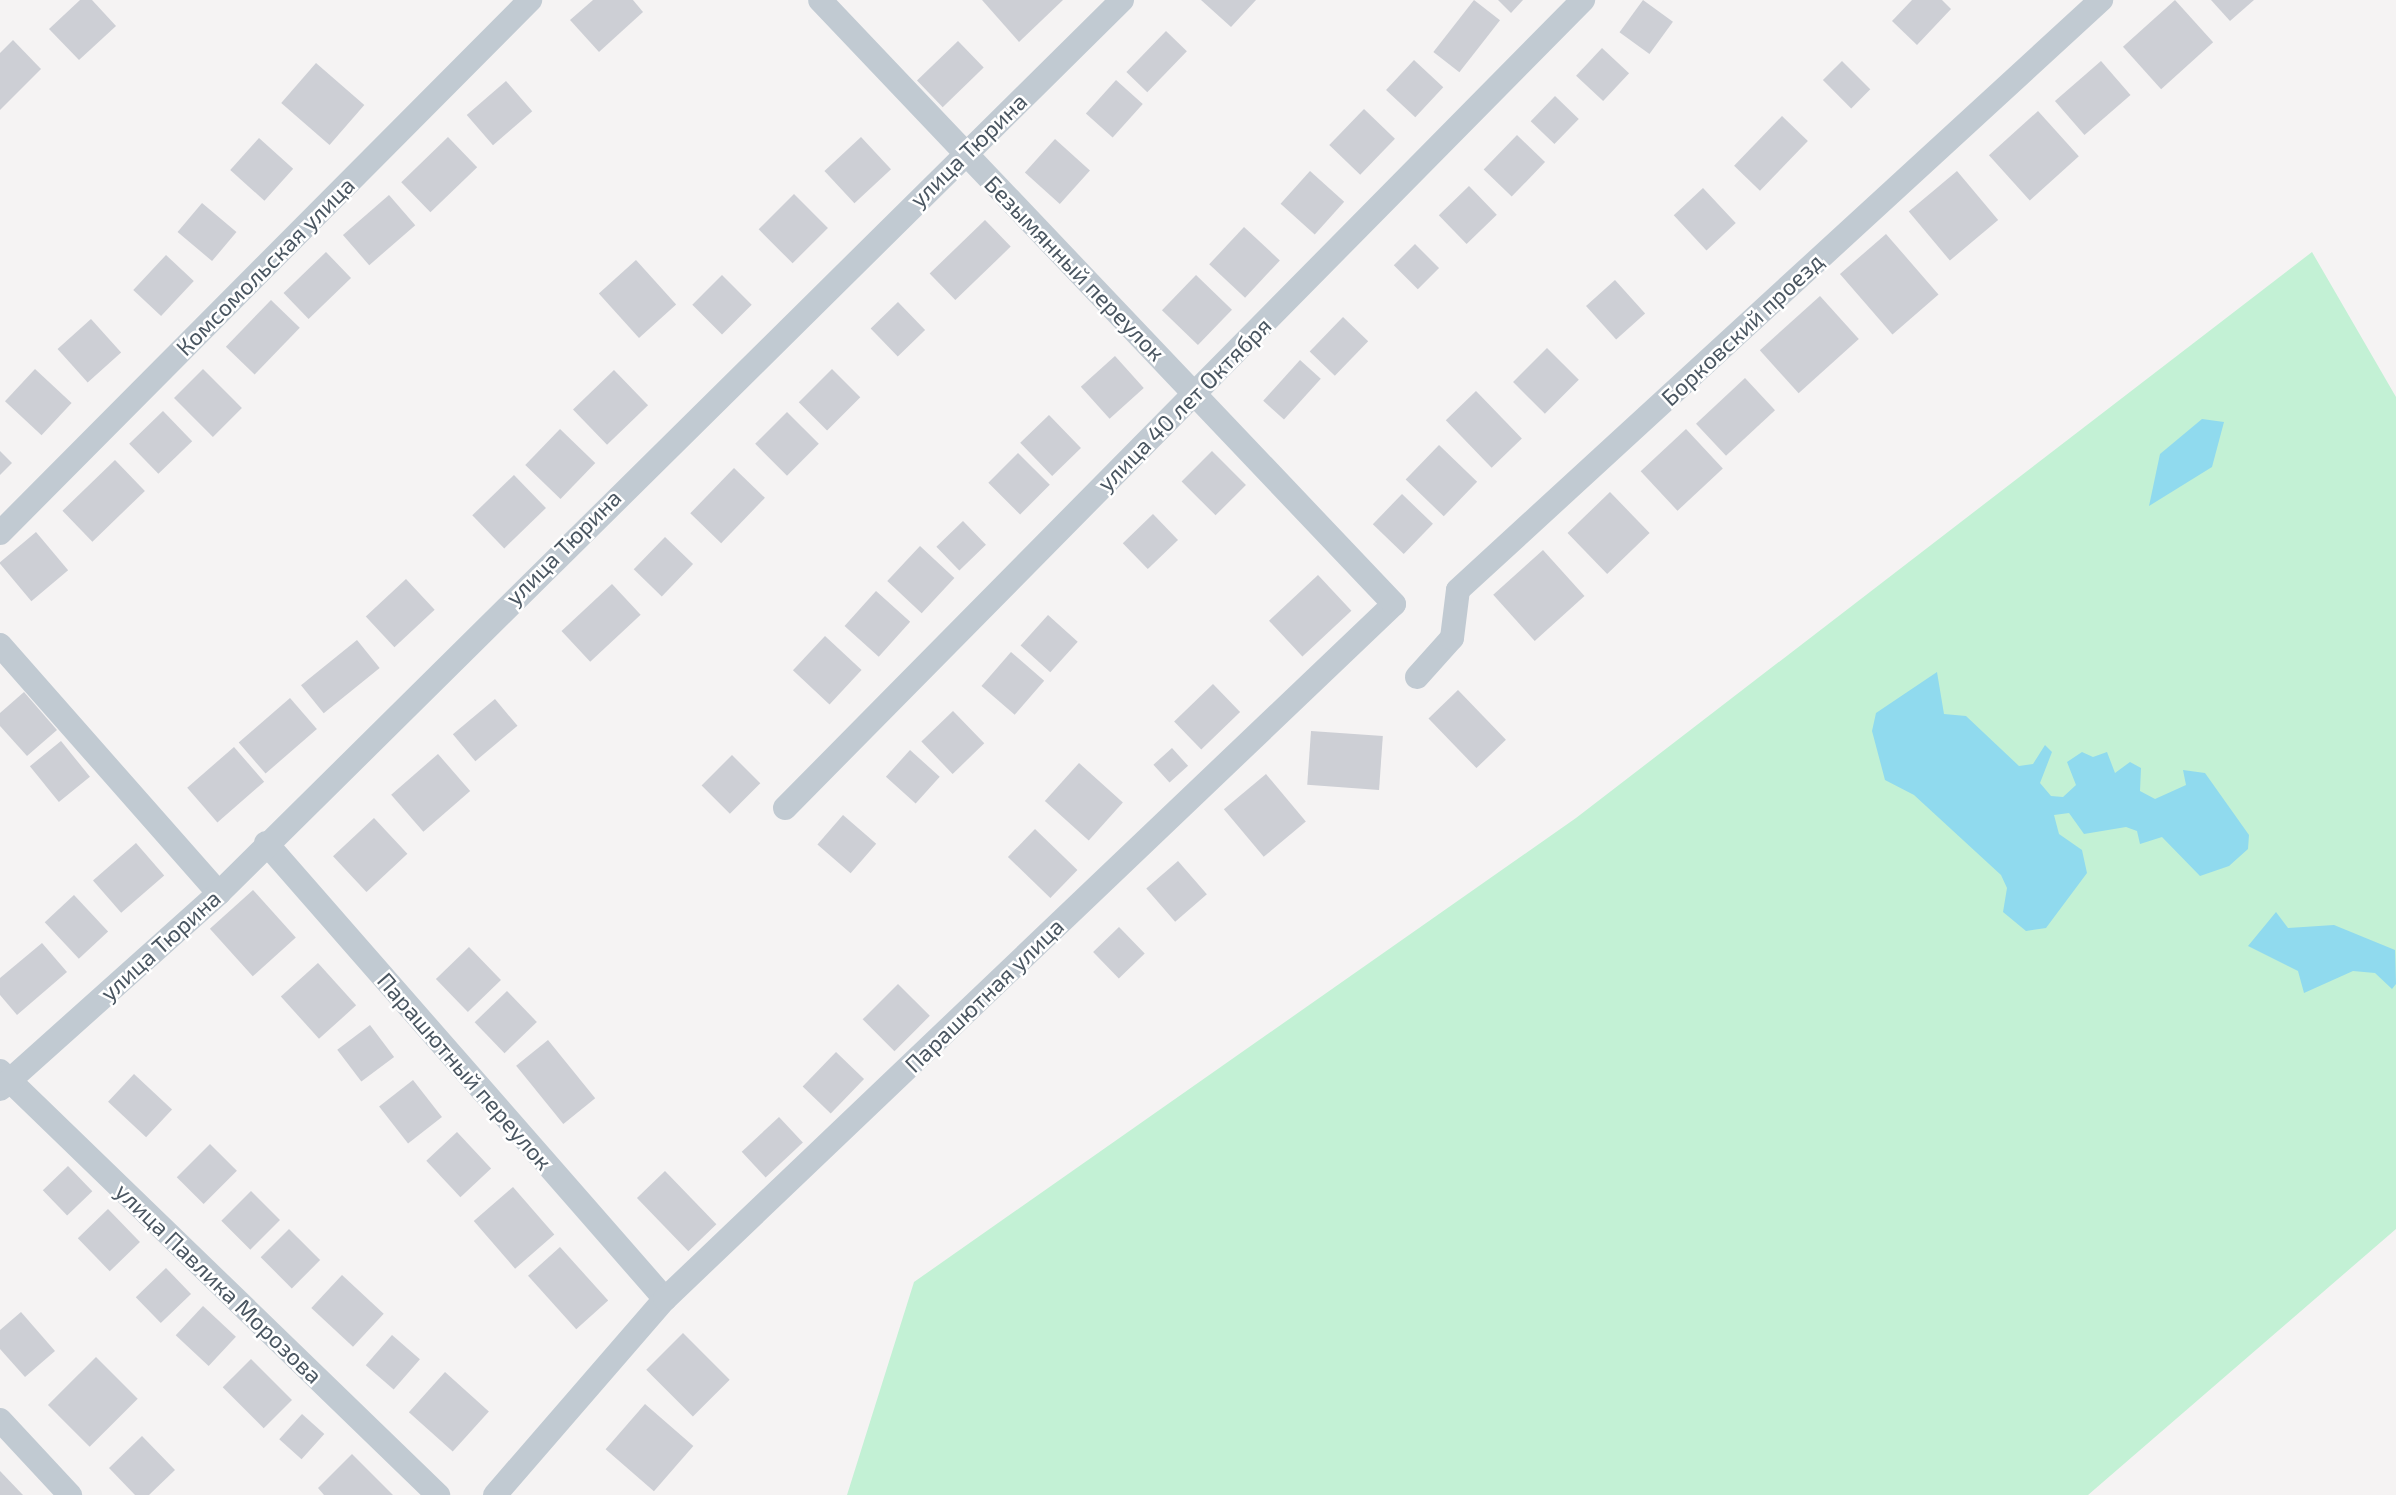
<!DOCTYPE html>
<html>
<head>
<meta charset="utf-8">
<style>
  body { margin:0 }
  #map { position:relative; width:2396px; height:1495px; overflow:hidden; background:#f5f3f3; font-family:"Exo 2",sans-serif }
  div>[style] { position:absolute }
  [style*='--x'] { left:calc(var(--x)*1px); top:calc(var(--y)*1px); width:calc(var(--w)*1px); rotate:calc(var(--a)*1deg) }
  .green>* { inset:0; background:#c3f1d5 }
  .water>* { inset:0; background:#90daee }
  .building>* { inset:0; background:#cdcfd5; transform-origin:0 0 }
  .minor>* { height:24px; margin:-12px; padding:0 12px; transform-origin:12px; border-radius:12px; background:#c1cad2 }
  span { translate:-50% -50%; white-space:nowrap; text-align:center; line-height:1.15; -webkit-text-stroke:5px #fff; paint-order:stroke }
  .street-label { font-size:23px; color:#4a5661 }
</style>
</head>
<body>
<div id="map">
  <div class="green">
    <i style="clip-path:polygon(2312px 252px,2396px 397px,2396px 1229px,2088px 1495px,847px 1495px,914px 1282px,1576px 818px)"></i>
  </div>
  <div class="water">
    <i style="clip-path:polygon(2202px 419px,2224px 422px,2212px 467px,2149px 506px,2160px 454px)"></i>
    <i style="clip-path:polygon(1937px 672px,1944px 714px,1966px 716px,2019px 766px,2033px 764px,2045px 745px,2052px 752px,2040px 783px,2051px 796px,2063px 797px,2076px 785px,2067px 762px,2082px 752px,2093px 757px,2107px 752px,2115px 773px,2130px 762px,2141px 768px,2140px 791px,2155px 799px,2186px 785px,2183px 770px,2205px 773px,2249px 835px,2248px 849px,2229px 866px,2200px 876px,2162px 837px,2140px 844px,2137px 831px,2126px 827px,2084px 834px,2069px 813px,2054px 815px,2059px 834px,2082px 850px,2087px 873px,2046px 928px,2026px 931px,2003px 912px,2007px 888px,2001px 875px,1914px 795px,1885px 780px,1872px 731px,1876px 713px)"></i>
    <i style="clip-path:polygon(2276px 912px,2288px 928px,2334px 925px,2395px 950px,2396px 984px,2392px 989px,2375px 973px,2353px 971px,2304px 993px,2298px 971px,2248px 946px)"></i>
  </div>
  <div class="building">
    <i style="clip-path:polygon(80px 0,92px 0,116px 26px,79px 60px,49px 29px)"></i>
    <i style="clip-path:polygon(593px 0,633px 0,643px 12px,599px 52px,570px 20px)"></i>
    <i style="clip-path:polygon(982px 0,1063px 0,1019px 42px)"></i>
    <i style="clip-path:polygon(1201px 0,1256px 0,1231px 27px)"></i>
    <i style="left:1474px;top:0;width:33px;height:66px;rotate:38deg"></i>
    <i style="clip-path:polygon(1498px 0,1523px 0,1511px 13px)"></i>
    <i style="left:1643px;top:0;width:37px;height:40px;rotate:36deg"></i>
    <i style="clip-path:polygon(1912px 0,1942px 0,1951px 9px,1917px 45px,1892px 21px)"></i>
    <i style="left:2175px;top:0;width:57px;height:70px;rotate:48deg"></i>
    <i style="clip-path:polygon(2211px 0,2254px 0,2230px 21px)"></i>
    <i style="left:1166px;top:31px;width:29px;height:57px;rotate:44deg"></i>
    <i style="clip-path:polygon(13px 40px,41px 69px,0 110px,0 53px)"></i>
    <i style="left:958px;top:41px;width:37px;height:57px;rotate:46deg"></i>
    <i style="left:1602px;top:48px;width:37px;height:38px;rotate:43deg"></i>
    <i style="left:1414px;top:60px;width:40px;height:41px;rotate:43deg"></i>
    <i style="left:1842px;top:61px;width:40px;height:27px;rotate:45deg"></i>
    <i style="left:2101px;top:61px;width:45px;height:61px;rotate:49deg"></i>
    <i style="left:316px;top:63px;width:64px;height:53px;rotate:41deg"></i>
    <i style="left:1116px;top:80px;width:36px;height:45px;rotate:42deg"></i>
    <i style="left:506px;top:81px;width:40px;height:52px;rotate:49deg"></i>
    <i style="left:1555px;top:96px;width:33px;height:35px;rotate:44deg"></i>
    <i style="left:1364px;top:109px;width:43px;height:50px;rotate:44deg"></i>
    <i style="left:2038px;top:111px;width:61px;height:66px;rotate:48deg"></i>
    <i style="left:1782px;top:116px;width:36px;height:69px;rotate:44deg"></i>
    <i style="left:1517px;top:135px;width:39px;height:48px;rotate:44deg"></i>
    <i style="left:448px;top:137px;width:42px;height:65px;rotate:46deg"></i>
    <i style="left:861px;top:137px;width:44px;height:50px;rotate:47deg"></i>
    <i style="left:259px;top:138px;width:46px;height:43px;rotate:42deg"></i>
    <i style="left:1055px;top:139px;width:47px;height:45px;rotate:42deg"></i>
    <i style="left:1310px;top:171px;width:46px;height:44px;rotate:42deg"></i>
    <i style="left:1957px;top:171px;width:64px;height:63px;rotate:50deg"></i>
    <i style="left:1469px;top:186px;width:40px;height:42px;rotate:46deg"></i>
    <i style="left:1703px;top:188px;width:48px;height:40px;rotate:47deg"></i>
    <i style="left:794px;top:194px;width:48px;height:50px;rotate:45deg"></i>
    <i style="left:389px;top:195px;width:40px;height:61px;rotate:49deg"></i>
    <i style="left:202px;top:203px;width:45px;height:38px;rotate:40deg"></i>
    <i style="left:985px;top:220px;width:37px;height:77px;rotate:46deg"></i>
    <i style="left:1244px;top:227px;width:49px;height:51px;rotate:43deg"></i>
    <i style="left:1886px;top:234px;width:80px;height:61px;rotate:49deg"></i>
    <i style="left:1415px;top:244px;width:34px;height:30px;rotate:45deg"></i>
    <i style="left:326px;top:252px;width:36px;height:59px;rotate:46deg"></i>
    <i style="left:166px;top:255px;width:38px;height:48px;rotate:43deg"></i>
    <i style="left:636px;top:260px;width:60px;height:50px;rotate:48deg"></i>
    <i style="left:722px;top:275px;width:42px;height:42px;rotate:45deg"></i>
    <i style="left:1196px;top:275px;width:50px;height:49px;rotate:44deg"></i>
    <i style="left:1615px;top:280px;width:45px;height:39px;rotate:48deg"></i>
    <i style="left:1820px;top:296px;width:58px;height:81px;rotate:48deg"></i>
    <i style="left:271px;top:300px;width:40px;height:65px;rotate:44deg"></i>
    <i style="left:898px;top:302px;width:39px;height:38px;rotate:46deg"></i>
    <i style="left:1343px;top:317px;width:35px;height:48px;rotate:44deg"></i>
    <i style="left:91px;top:319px;width:45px;height:45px;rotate:48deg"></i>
    <i style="left:1547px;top:348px;width:45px;height:48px;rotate:45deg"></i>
    <i style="left:1115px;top:356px;width:43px;height:46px;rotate:48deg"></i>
    <i style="left:1300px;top:360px;width:28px;height:55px;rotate:42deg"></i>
    <i style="left:35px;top:369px;width:50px;height:44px;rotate:43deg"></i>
    <i style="left:203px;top:369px;width:55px;height:41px;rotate:45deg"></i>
    <i style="left:832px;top:369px;width:40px;height:47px;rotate:45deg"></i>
    <i style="left:614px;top:370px;width:49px;height:57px;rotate:46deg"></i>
    <i style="left:1745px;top:378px;width:44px;height:67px;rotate:47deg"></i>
    <i style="left:1476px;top:391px;width:66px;height:42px;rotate:46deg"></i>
    <i style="left:163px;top:411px;width:42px;height:47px;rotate:46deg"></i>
    <i style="left:787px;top:412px;width:45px;height:45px;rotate:45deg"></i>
    <i style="left:1049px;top:415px;width:46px;height:40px;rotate:46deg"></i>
    <i style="left:560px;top:429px;width:49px;height:50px;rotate:44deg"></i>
    <i style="left:1686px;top:429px;width:54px;height:62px;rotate:47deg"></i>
    <i style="left:1439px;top:445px;width:53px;height:48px;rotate:44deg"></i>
    <i style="clip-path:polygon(0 451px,12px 463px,0 475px)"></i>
    <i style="left:1212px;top:451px;width:48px;height:43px;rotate:45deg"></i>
    <i style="left:1018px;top:453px;width:45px;height:42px;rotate:45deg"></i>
    <i style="left:115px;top:460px;width:43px;height:73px;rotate:46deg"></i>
    <i style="left:734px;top:468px;width:43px;height:63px;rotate:44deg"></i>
    <i style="left:514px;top:475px;width:46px;height:58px;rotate:46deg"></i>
    <i style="left:1610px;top:492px;width:57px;height:59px;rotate:46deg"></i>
    <i style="left:1402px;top:494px;width:43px;height:42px;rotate:44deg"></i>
    <i style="left:1153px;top:514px;width:36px;height:42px;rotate:46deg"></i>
    <i style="left:963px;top:521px;width:33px;height:37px;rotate:46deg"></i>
    <i style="left:36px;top:532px;width:50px;height:48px;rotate:50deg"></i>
    <i style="left:665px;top:537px;width:39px;height:45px;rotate:44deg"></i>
    <i style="left:920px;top:546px;width:47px;height:48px;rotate:43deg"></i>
    <i style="left:1543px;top:550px;width:62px;height:67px;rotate:48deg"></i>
    <i style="left:1318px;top:575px;width:49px;height:67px;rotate:47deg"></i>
    <i style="left:406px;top:579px;width:42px;height:55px;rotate:47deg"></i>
    <i style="left:612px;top:584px;width:42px;height:69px;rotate:47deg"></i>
    <i style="left:876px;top:591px;width:46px;height:47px;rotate:42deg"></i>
    <i style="left:1048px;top:615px;width:40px;height:41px;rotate:42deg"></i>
    <i style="left:825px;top:636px;width:50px;height:47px;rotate:43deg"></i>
    <i style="left:357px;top:640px;width:36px;height:72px;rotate:51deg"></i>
    <i style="left:1011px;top:652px;width:44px;height:45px;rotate:41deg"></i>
    <i style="left:1213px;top:684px;width:39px;height:54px;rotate:46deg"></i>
    <i style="left:1458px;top:690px;width:69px;height:41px;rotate:46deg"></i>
    <i style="clip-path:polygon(24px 692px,57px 730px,27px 756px,0 726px,0 713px)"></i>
    <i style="left:290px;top:698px;width:41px;height:68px;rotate:49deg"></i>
    <i style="left:495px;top:699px;width:35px;height:55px;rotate:50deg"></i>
    <i style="left:953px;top:711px;width:45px;height:44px;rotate:46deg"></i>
    <i style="left:1311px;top:731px;width:72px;height:54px;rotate:4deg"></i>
    <i style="left:61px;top:741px;width:46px;height:40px;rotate:51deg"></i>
    <i style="left:234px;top:747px;width:46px;height:62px;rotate:49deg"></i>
    <i style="left:1172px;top:748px;width:24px;height:25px;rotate:48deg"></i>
    <i style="left:910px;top:750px;width:40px;height:36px;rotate:42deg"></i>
    <i style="left:438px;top:754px;width:49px;height:62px;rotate:49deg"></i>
    <i style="left:732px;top:755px;width:40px;height:43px;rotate:45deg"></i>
    <i style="left:1079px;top:763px;width:59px;height:51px;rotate:42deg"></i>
    <i style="left:1266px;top:774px;width:62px;height:55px;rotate:50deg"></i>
    <i style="left:843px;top:815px;width:44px;height:39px;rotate:41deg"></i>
    <i style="left:374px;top:818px;width:49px;height:56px;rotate:47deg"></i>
    <i style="left:1035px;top:829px;width:59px;height:39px;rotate:44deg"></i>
    <i style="left:136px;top:843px;width:43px;height:57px;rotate:49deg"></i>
    <i style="left:1178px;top:861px;width:44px;height:42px;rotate:49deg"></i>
    <i style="left:253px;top:890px;width:64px;height:58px;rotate:48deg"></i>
    <i style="left:74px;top:895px;width:50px;height:40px;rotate:47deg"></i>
    <i style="left:1119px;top:927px;width:37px;height:36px;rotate:46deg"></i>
    <i style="clip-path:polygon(42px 943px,67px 972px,17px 1015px,0 995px,0 978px)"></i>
    <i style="left:469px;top:947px;width:46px;height:46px;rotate:46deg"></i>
    <i style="left:318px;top:963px;width:57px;height:50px;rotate:48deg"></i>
    <i style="left:898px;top:984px;width:45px;height:50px;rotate:45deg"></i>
    <i style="left:507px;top:991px;width:43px;height:45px;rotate:46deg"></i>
    <i style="left:370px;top:1025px;width:40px;height:41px;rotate:53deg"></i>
    <i style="left:548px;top:1040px;width:75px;height:41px;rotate:51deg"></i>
    <i style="left:836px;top:1052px;width:39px;height:48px;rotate:44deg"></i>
    <i style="left:134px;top:1074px;width:52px;height:38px;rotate:43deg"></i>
    <i style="left:413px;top:1080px;width:47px;height:43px;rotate:52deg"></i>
    <i style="left:779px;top:1117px;width:35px;height:51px;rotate:47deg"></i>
    <i style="left:457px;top:1132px;width:50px;height:42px;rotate:47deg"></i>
    <i style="left:210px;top:1144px;width:38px;height:47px;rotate:45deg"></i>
    <i style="left:68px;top:1166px;width:35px;height:35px;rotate:46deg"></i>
    <i style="left:665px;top:1171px;width:74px;height:39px;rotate:46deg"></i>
    <i style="left:513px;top:1187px;width:63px;height:52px;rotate:49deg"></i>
    <i style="left:251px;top:1191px;width:41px;height:42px;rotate:45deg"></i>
    <i style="left:108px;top:1209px;width:46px;height:42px;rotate:46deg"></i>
    <i style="left:289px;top:1229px;width:44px;height:40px;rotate:45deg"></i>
    <i style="left:560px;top:1247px;width:72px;height:43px;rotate:48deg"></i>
    <i style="left:166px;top:1268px;width:36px;height:42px;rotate:46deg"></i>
    <i style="left:342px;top:1275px;width:57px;height:45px;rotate:43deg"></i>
    <i style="left:203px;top:1306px;width:45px;height:40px;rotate:43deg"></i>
    <i style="clip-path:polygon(21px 1312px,55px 1351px,25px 1377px,0 1349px,0 1330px)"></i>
    <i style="left:683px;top:1333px;width:66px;height:52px;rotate:45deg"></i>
    <i style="left:392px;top:1335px;width:37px;height:40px;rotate:41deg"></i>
    <i style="left:96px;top:1357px;width:59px;height:68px;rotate:45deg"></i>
    <i style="left:251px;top:1359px;width:58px;height:40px;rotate:45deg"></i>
    <i style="left:445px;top:1372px;width:59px;height:54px;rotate:42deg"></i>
    <i style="left:645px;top:1404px;width:64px;height:60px;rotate:41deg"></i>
    <i style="left:302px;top:1414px;width:30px;height:34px;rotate:42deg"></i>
    <i style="clip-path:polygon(142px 1436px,175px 1470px,149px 1495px,135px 1495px,109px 1468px)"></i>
    <i style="clip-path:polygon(352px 1454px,393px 1495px,324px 1495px,318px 1488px)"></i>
    <i style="clip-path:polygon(0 1471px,23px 1495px,0 1495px)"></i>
  </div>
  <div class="minor">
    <i style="--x:0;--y:533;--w:752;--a:-45.16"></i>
    <i style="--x:0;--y:645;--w:331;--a:48.6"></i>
    <i style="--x:1417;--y:677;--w:52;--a:-48.1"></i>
    <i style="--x:1452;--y:638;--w:48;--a:-82.9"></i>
    <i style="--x:1458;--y:590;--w:873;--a:-42.54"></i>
    <i style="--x:785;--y:808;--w:1136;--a:-45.36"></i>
    <i style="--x:266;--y:843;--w:606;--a:48.81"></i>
    <i style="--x:0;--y:1071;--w:610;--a:44.07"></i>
    <i style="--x:0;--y:1089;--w:294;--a:-41.8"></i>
    <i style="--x:219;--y:893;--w:1270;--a:-44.68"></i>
    <i style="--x:0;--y:1420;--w:103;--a:47"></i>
    <i style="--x:495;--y:1495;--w:259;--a:-49.1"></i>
    <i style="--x:665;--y:1299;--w:1007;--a:-43.63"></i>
    <i style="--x:1394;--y:604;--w:833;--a:-133.54"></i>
  </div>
  <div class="street-label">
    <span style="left:968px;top:150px;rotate:-44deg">улица Тюрина</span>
    <span style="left:265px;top:266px;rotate:-45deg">Комсомольская улица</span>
    <span style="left:1075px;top:268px;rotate:46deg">Безымянный переулок</span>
    <span style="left:1742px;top:329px;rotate:-43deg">Борковский проезд</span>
    <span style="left:1184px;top:404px;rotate:-45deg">улица 40 лет Октября</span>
    <span style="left:563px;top:547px;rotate:-45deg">улица Тюрина</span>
    <span style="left:160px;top:945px;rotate:-42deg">улица Тюрина</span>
    <span style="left:984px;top:995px;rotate:-44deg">Парашютная улица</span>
    <span style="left:465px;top:1071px;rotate:49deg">Парашютный переулок</span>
    <span style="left:219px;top:1283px;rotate:44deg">улица Павлика Морозова</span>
  </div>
</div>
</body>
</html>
